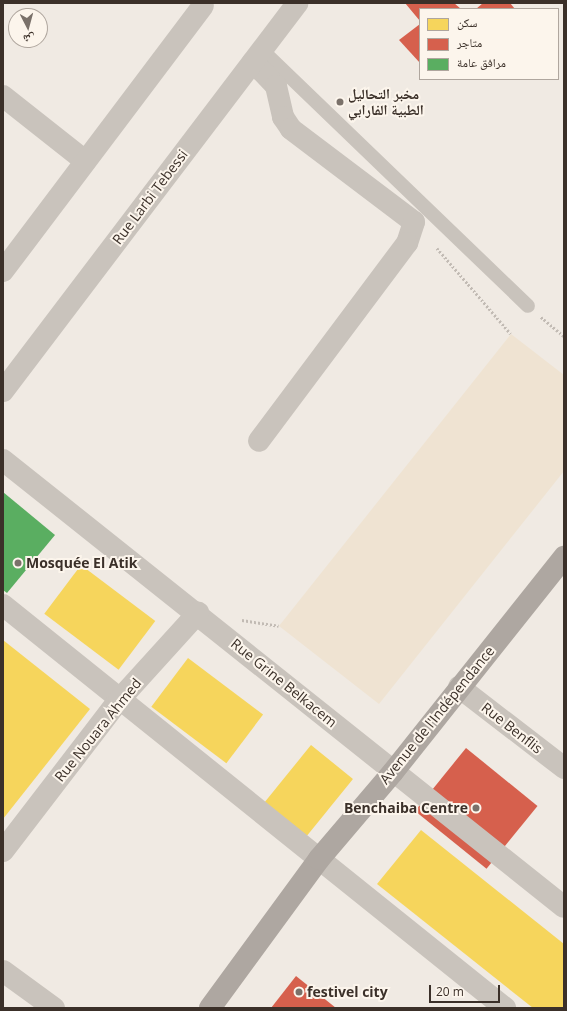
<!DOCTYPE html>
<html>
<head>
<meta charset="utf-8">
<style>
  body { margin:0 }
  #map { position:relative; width:567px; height:1011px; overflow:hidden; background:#f0eae3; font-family:"Open Sans","Noto Naskh Arabic",sans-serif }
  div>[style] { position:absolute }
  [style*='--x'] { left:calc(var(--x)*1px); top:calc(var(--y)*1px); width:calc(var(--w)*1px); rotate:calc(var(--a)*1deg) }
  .plaza>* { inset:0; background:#efe3d2 }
  .homes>* { inset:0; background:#f6d55c; transform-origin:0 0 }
  .shops>* { inset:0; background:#d6604d; transform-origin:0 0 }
  .public>* { inset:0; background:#5aae61 }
  .path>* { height:2.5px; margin-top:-1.25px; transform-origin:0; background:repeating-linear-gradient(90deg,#c2bbb4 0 2px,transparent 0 4px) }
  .service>* { height:14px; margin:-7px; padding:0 7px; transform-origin:7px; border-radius:7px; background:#c9c3bc }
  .minor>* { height:22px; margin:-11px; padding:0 11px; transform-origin:11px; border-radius:11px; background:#c9c3bc }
  .tertiary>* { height:22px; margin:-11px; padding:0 11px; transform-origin:11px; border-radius:11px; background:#c9c3bc }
  .primary>* { height:22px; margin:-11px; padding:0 11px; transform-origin:11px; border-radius:11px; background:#aea7a1 }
  .dots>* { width:11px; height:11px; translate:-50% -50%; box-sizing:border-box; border:2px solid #fcf5ec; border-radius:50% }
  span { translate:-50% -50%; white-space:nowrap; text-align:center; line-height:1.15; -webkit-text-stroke:4px #fcf5ec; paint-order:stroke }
  .poi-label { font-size:14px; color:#3b3029; font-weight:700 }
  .left { translate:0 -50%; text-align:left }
  .right { translate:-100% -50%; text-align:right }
  .street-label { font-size:14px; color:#3b3029 }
  .frame { position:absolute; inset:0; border:4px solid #3b3029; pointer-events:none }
  .legend { position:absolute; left:419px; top:8px; width:140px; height:72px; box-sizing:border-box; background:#fcf5ec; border:1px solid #afa69e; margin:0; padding:5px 7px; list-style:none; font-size:12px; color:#3b3029 }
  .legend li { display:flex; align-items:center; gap:8px; height:20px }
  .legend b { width:20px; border:1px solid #afa69e }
  .north { position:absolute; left:8px; top:8px; width:40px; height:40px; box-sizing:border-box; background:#fcf5ec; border:1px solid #afa69e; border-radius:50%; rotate:174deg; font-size:11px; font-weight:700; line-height:16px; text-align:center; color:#3b3029 }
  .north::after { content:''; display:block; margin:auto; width:14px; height:18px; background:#7a716a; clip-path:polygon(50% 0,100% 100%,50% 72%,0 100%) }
  .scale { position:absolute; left:429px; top:985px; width:71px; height:18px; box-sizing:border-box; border:2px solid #3b3029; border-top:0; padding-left:5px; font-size:12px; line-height:14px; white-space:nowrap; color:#3b3029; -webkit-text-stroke:3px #fcf5ec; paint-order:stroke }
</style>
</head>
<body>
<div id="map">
  <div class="plaza">
    <i style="clip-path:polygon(511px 334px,564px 375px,564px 471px,379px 704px,279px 626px)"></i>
  </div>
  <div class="homes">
    <i style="left:81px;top:565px;width:93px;height:61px;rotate:37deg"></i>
    <i style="clip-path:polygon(3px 640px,90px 709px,3px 819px)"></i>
    <i style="left:188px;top:658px;width:94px;height:61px;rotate:37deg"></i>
    <i style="left:311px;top:745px;width:54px;height:75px;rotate:39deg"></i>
    <i style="clip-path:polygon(421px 830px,564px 944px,564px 1008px,533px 1008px,377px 884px)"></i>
  </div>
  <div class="shops">
    <i style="clip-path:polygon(405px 3px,454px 3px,461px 9px,420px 9px,420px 21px)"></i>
    <i style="clip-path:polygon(483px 3px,510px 3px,515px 9px,476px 9px)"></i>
    <i style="clip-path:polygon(420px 24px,420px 63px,399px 40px)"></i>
    <i style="left:466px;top:748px;width:92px;height:81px;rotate:39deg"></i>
    <i style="clip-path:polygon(296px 976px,336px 1008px,271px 1008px)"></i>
  </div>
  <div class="public">
    <i style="clip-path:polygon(3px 492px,55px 535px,7px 593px,3px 590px)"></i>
  </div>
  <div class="path">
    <i style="--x:437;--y:248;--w:113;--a:49.3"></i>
    <i style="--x:541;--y:317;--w:30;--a:40"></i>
    <i style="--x:242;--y:620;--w:37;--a:9"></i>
  </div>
  <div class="service">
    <i style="--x:262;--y:50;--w:369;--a:43.9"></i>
  </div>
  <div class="minor">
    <i style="--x:253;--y:62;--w:33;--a:46"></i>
    <i style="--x:276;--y:86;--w:32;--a:77"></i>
    <i style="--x:283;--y:117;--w:14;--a:56"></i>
    <i style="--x:291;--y:129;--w:154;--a:37.1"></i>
    <i style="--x:414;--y:222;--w:22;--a:108"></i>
    <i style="--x:407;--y:243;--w:247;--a:126.8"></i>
    <i style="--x:3;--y:96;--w:105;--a:38.4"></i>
    <i style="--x:3;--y:271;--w:332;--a:-53"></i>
    <i style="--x:3;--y:460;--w:717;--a:38.55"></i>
    <i style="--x:3;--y:605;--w:644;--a:38.76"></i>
    <i style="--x:3;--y:851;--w:190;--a:-52.5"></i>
    <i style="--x:119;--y:700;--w:118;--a:-47.8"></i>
    <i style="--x:3;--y:971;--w:63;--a:36"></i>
  </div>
  <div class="tertiary">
    <i style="--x:3;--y:391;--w:487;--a:-52.8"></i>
    <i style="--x:459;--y:687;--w:133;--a:37.6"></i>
  </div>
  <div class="primary">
    <i style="--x:210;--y:1008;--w:185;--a:-53.8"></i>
    <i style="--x:319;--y:859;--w:114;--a:-49.6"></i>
    <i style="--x:393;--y:772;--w:275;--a:-51.5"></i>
  </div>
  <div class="dots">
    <i style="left:340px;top:102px;background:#7a716a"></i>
    <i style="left:18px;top:563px;background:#7a716a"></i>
    <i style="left:476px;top:808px;background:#7a716a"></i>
    <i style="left:299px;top:992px;background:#7a716a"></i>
  </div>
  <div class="poi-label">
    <span class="left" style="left:348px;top:102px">مخبر التحاليل<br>الطبية الفارابي</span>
    <span class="left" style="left:26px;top:563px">Mosquée El Atik</span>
    <span class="right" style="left:468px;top:808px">Benchaiba Centre</span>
    <span class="left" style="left:307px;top:992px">festivel city</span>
  </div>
  <div class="street-label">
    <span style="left:150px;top:197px;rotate:-53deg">Rue Larbi Tebessi</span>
    <span style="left:284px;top:683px;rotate:39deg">Rue Grine Belkacem</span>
    <span style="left:437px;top:715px;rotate:-51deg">Avenue de l'Indépendance</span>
    <span style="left:512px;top:728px;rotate:38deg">Rue Benflis</span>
    <span style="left:98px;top:730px;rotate:-51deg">Rue Nouara Ahmed</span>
  </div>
  <div class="frame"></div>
  <ul class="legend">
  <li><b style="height:11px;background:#f6d55c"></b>سكن</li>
  <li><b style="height:11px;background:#d6604d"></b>متاجر</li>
  <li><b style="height:11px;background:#5aae61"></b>مرافق عامة</li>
  </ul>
  <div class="north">ش</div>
  <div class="scale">20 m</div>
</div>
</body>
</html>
